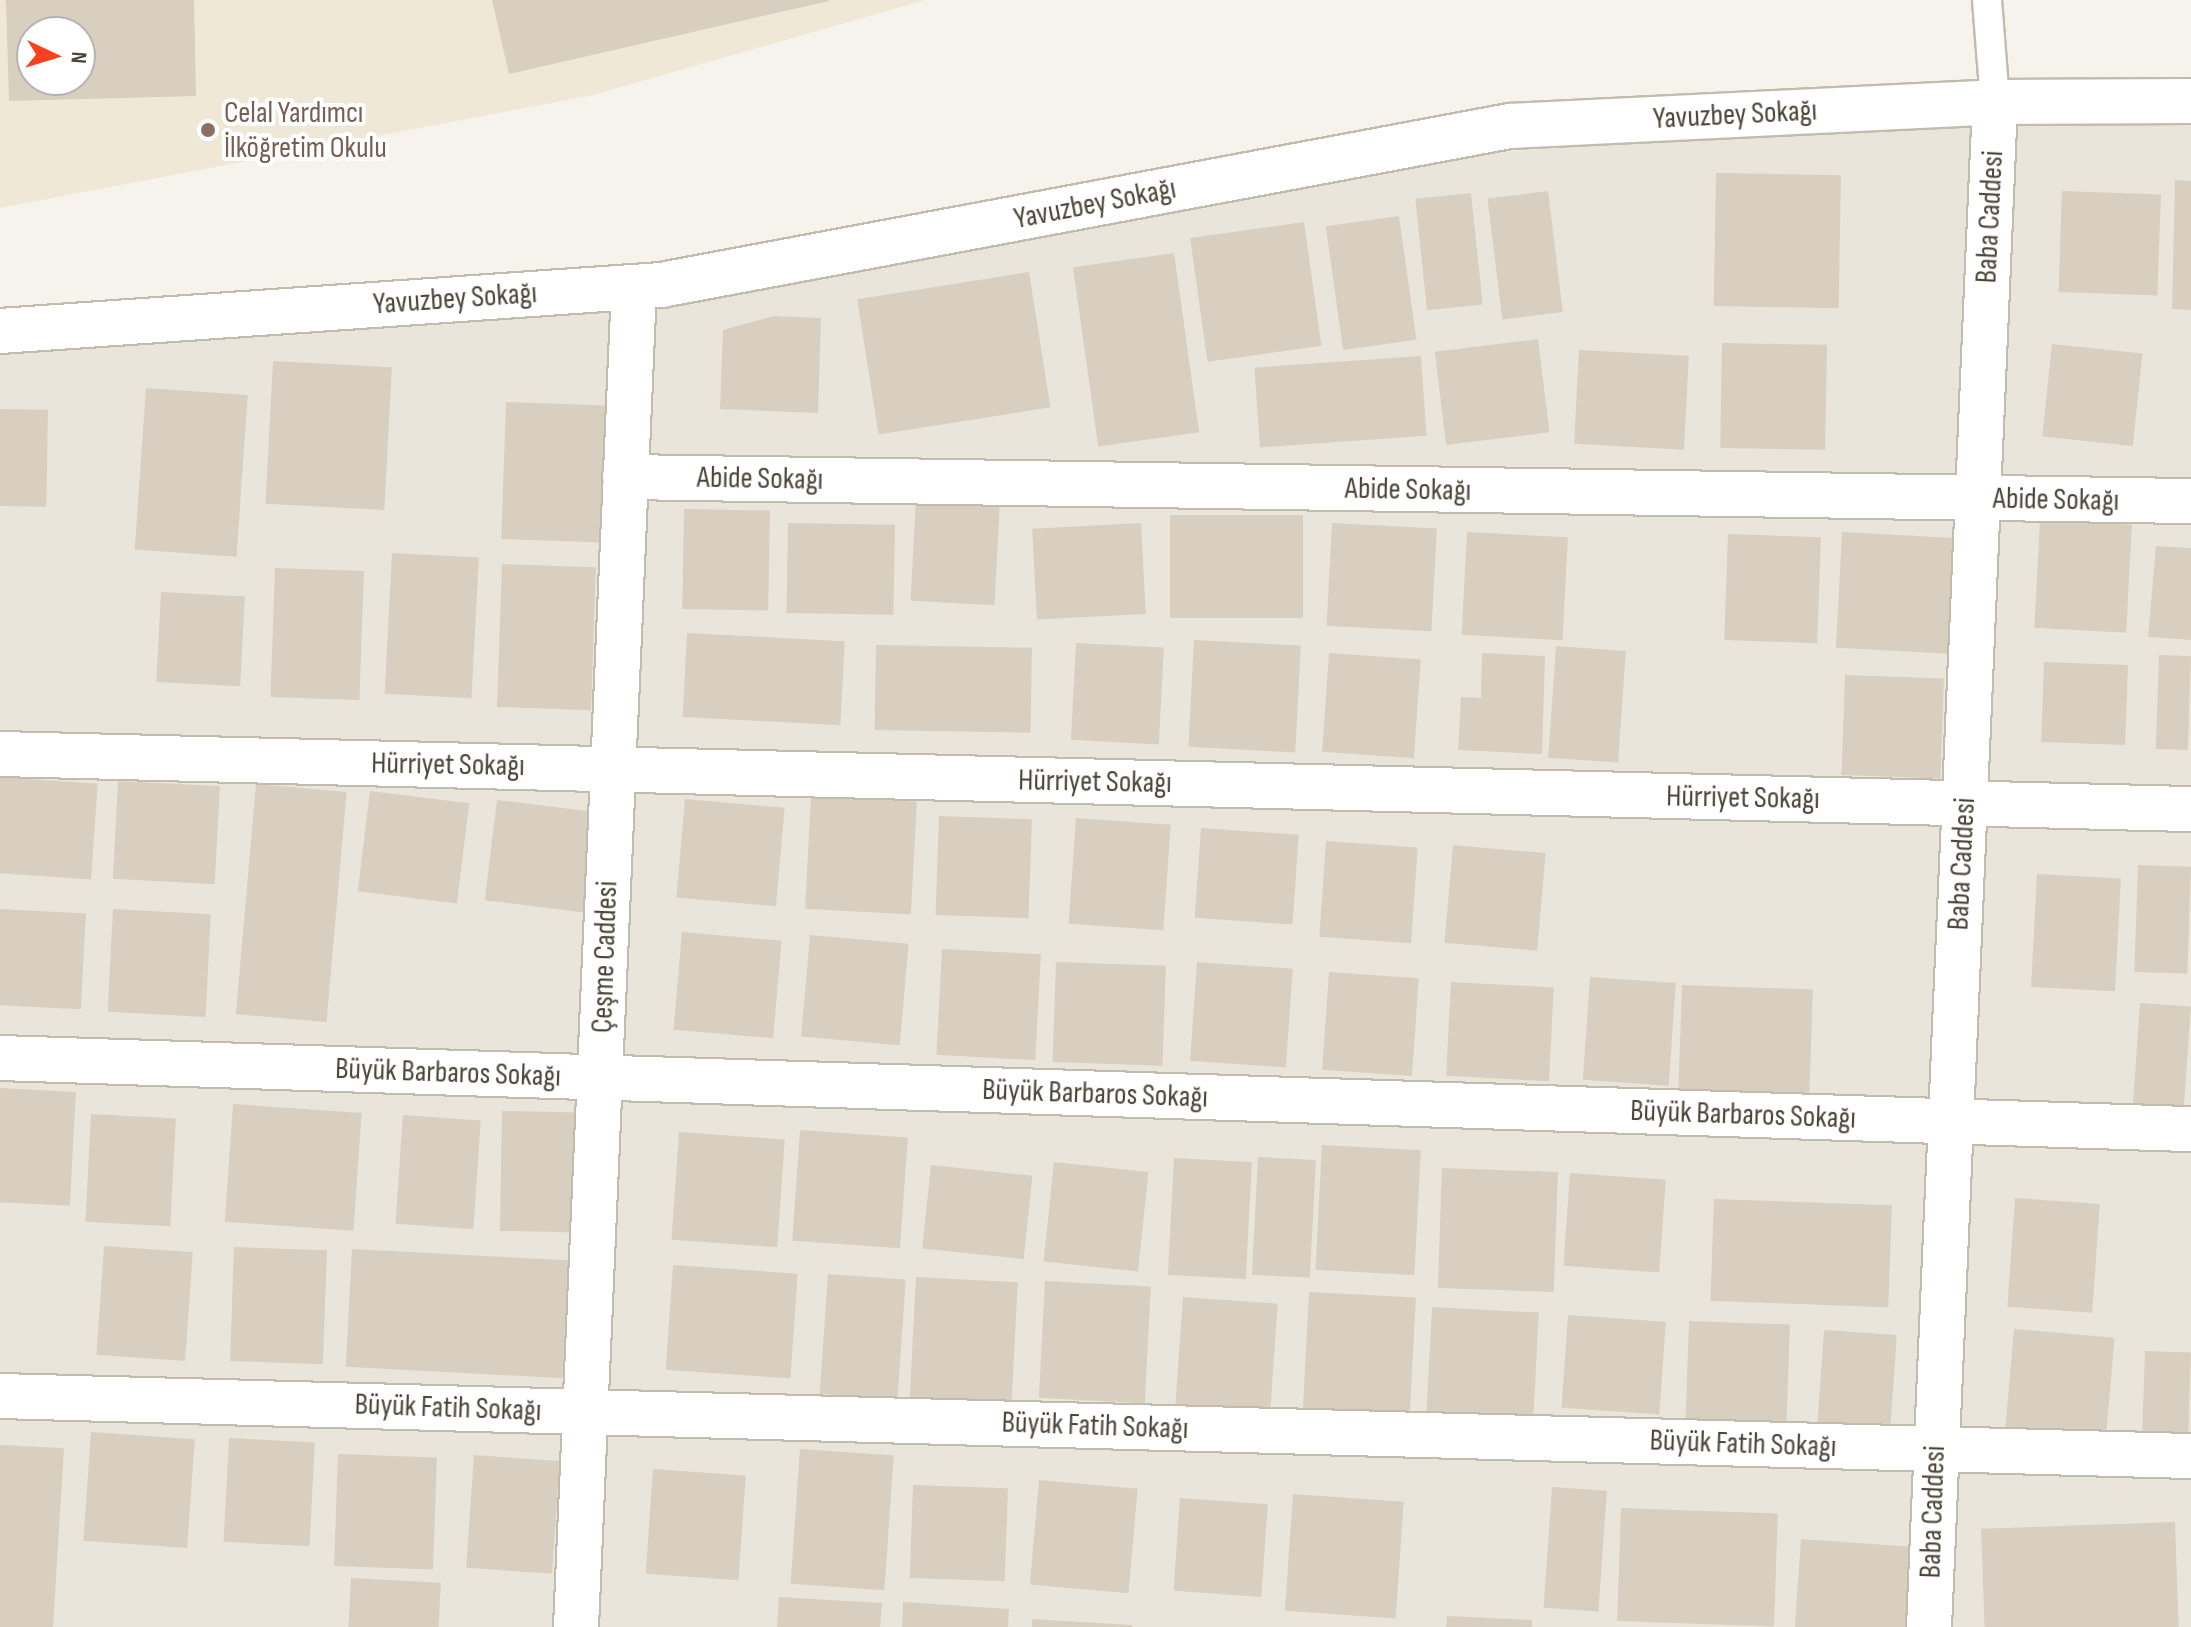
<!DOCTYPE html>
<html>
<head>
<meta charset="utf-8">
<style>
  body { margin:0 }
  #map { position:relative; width:2191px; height:1627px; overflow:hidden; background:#f6f3ec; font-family:"Sofia Sans Condensed",sans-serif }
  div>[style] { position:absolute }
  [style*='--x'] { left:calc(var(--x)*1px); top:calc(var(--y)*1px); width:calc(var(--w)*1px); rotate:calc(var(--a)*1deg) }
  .residential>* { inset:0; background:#eae5da }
  .education>* { inset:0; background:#efe8d6 }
  .building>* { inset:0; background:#d8cfc1; transform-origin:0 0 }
  .roads { filter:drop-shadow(2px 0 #c2bbae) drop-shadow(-2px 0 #c2bbae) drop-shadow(0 2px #c2bbae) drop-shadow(0 -2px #c2bbae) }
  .lane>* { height:28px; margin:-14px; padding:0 14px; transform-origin:14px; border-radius:14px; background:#fff }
  .street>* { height:44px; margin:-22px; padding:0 22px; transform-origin:22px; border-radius:22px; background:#fff }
  .dots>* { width:22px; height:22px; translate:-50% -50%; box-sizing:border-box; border:4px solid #fff; border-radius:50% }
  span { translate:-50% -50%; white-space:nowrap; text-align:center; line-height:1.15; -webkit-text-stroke:8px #fff; paint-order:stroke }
  .education-label { font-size:30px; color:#785e54 }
  .left { translate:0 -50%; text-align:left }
  .street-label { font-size:30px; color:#4b4439 }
  .north { position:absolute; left:16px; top:16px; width:80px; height:80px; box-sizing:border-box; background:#fff; border:2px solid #b7b4b0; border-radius:50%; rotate:94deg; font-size:22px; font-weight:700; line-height:32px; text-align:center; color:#4b4439 }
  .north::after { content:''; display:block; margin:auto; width:28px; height:36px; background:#fc3f1d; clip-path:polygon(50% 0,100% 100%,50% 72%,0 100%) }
</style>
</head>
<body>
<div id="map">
  <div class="residential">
    <i style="clip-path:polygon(2038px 113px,2191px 114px,2191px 1627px,0 1627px,0 331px,624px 308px,1487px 153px)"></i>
  </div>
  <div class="education">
    <i style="clip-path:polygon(evenodd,0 0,925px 0,593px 95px,0 208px,0 0,32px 32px,80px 32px,80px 80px,32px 80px,32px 32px)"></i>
  </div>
  <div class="building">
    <i style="clip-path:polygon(evenodd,6px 0,194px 0,196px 96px,9px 101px,6px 0,32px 32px,80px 32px,80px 80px,32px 80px,32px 32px)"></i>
    <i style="clip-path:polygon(492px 0,829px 0,829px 1px,509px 74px)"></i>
    <i style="left:1716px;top:173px;width:125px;height:133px;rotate:1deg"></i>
    <i style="clip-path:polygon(2175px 180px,2191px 181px,2191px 310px,2172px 309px)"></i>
    <i style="left:1548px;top:191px;width:122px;height:61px;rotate:83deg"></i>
    <i style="left:2062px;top:191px;width:99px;height:101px;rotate:2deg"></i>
    <i style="left:1471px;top:193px;width:112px;height:56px;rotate:84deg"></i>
    <i style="left:1399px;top:216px;width:125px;height:74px;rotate:82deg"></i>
    <i style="left:1304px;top:222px;width:125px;height:115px;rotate:82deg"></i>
    <i style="left:1174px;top:253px;width:181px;height:102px;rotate:82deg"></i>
    <i style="left:1029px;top:272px;width:137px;height:174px;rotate:81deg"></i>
    <i style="clip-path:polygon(774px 316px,821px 318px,818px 413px,720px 409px,723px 330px)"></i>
    <i style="left:1538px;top:339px;width:94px;height:104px;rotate:83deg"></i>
    <i style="left:1722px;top:343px;width:105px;height:105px;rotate:1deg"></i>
    <i style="left:2052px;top:344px;width:91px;height:93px;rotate:6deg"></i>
    <i style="left:1579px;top:350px;width:110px;height:94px;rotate:3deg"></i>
    <i style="left:1421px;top:356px;width:80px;height:167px;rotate:86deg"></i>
    <i style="left:273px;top:361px;width:119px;height:143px;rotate:3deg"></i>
    <i style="left:146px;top:388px;width:102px;height:162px;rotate:4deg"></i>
    <i style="left:506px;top:402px;width:108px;height:137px;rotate:2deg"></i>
    <i style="left:0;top:409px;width:48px;height:97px;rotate:1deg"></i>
    <i style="left:916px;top:498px;width:84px;height:103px;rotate:3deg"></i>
    <i style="left:684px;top:509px;width:86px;height:100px;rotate:1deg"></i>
    <i style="left:1170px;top:515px;width:133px;height:103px"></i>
    <i style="left:2040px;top:520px;width:92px;height:108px;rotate:3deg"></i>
    <i style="left:788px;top:523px;width:107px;height:90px;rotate:1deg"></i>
    <i style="left:1141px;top:523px;width:91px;height:109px;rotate:87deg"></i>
    <i style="left:1332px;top:523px;width:105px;height:103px;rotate:3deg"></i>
    <i style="left:1467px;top:532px;width:101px;height:103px;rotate:3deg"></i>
    <i style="left:1842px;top:532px;width:113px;height:116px;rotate:3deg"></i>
    <i style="left:1728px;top:534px;width:93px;height:106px;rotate:2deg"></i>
    <i style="clip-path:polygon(2156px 546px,2191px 548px,2191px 640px,2148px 637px)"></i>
    <i style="left:392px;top:553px;width:87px;height:141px;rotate:3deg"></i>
    <i style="left:502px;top:564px;width:94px;height:143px;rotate:2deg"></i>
    <i style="left:275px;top:568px;width:89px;height:129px;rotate:2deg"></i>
    <i style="left:161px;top:592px;width:84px;height:90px;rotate:3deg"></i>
    <i style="left:687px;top:633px;width:158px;height:84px;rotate:3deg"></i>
    <i style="left:1194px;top:640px;width:107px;height:107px;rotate:3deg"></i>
    <i style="left:1076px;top:643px;width:88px;height:97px;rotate:3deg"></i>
    <i style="left:876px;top:645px;width:156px;height:85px;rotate:1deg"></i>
    <i style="left:1556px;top:646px;width:70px;height:112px;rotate:4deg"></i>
    <i style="left:1329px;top:653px;width:92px;height:99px;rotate:4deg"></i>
    <i style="clip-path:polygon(1482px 653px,1545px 656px,1542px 754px,1458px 750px,1461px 697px,1481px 698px)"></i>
    <i style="left:2159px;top:655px;width:32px;height:94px;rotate:2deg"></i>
    <i style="left:2044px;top:662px;width:84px;height:80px;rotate:2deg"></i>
    <i style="left:1845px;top:675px;width:99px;height:100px;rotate:2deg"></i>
    <i style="left:0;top:777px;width:98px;height:96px;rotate:4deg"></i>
    <i style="left:118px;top:781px;width:102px;height:98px;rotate:3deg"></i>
    <i style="left:256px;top:784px;width:91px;height:231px;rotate:5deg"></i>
    <i style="left:370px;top:791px;width:100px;height:101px;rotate:7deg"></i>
    <i style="left:811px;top:796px;width:106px;height:113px;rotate:3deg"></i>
    <i style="left:685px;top:799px;width:100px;height:99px;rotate:5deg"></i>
    <i style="left:497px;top:800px;width:100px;height:101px;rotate:7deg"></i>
    <i style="left:939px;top:816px;width:93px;height:99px;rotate:2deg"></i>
    <i style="left:1076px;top:818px;width:95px;height:106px;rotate:4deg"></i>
    <i style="left:1201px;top:828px;width:98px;height:90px;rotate:4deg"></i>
    <i style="left:1326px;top:841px;width:92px;height:96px;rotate:4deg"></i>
    <i style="left:1453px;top:845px;width:93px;height:98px;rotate:5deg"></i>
    <i style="left:2138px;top:865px;width:53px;height:107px;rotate:2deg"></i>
    <i style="left:2037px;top:874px;width:84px;height:113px;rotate:3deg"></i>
    <i style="left:0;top:909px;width:86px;height:96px;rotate:3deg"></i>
    <i style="left:113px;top:909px;width:98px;height:103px;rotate:3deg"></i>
    <i style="left:682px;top:932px;width:100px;height:98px;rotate:5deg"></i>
    <i style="left:810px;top:935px;width:99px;height:102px;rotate:5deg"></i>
    <i style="left:942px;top:949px;width:99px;height:106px;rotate:3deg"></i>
    <i style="left:1056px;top:962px;width:110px;height:100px;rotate:2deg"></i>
    <i style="left:1197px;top:962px;width:96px;height:99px;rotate:4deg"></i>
    <i style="left:1329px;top:972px;width:90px;height:98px;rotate:4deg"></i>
    <i style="left:1590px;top:977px;width:86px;height:103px;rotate:4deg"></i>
    <i style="left:1451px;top:982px;width:103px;height:94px;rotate:3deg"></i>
    <i style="left:1682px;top:985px;width:131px;height:113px;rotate:2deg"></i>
    <i style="left:2140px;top:1003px;width:51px;height:107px;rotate:4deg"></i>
    <i style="left:0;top:1088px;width:76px;height:114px;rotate:3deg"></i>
    <i style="left:233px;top:1104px;width:129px;height:118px;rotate:4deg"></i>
    <i style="left:502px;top:1111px;width:83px;height:120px;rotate:1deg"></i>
    <i style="left:91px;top:1114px;width:85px;height:108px;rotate:3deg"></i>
    <i style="left:403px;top:1115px;width:78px;height:109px;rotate:4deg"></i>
    <i style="left:800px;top:1130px;width:108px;height:111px;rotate:4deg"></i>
    <i style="left:679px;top:1132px;width:106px;height:108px;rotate:4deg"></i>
    <i style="left:1322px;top:1145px;width:99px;height:125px;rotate:3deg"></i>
    <i style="left:1258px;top:1157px;width:58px;height:118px;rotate:3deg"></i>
    <i style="left:1174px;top:1158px;width:78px;height:117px;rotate:3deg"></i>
    <i style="left:1054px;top:1162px;width:95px;height:100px;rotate:6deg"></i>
    <i style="left:931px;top:1165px;width:102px;height:84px;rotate:6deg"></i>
    <i style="left:1442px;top:1168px;width:116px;height:120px;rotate:2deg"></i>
    <i style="left:1570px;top:1173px;width:96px;height:93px;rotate:4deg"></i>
    <i style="left:2015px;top:1198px;width:85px;height:109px;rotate:4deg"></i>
    <i style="left:1714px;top:1199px;width:178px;height:102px;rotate:2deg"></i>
    <i style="left:104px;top:1246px;width:89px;height:109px;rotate:4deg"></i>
    <i style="left:234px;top:1247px;width:93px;height:114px;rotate:2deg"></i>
    <i style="left:352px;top:1249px;width:217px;height:118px;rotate:3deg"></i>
    <i style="left:673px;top:1265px;width:125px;height:105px;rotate:4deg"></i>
    <i style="left:828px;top:1274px;width:78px;height:120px;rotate:4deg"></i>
    <i style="left:916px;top:1277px;width:102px;height:120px;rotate:3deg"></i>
    <i style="left:1045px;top:1281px;width:106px;height:117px;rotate:3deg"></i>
    <i style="left:1309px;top:1292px;width:107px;height:117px;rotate:3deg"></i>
    <i style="left:1183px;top:1297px;width:95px;height:109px;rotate:4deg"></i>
    <i style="left:1432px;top:1307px;width:107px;height:110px;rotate:3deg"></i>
    <i style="left:1568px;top:1315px;width:98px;height:93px;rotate:4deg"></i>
    <i style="left:1689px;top:1321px;width:101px;height:102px;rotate:2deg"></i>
    <i style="left:2014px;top:1329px;width:101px;height:107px;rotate:5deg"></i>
    <i style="left:1824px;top:1330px;width:73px;height:96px;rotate:4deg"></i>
    <i style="left:2145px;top:1351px;width:46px;height:83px;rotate:2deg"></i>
    <i style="left:91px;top:1432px;width:104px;height:109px;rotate:4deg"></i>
    <i style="left:229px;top:1438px;width:86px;height:104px;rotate:3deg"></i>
    <i style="clip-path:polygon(0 1445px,64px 1448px,53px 1627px,0 1627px)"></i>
    <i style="left:800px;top:1449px;width:94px;height:135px;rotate:4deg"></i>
    <i style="left:338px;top:1454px;width:99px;height:112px;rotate:2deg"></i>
    <i style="left:474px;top:1455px;width:86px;height:113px;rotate:4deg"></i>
    <i style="left:653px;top:1469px;width:93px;height:105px;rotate:4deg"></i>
    <i style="left:1039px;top:1480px;width:99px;height:105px;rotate:5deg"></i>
    <i style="left:913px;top:1485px;width:95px;height:93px;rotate:2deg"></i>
    <i style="left:1552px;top:1487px;width:55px;height:121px;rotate:4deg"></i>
    <i style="left:1293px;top:1494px;width:111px;height:117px;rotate:4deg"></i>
    <i style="left:1180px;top:1498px;width:88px;height:93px;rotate:4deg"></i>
    <i style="left:1621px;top:1508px;width:157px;height:113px;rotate:2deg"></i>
    <i style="left:2175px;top:1522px;width:105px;height:194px;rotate:88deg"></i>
    <i style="left:1801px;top:1539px;width:112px;height:88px;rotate:4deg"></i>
    <i style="left:351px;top:1578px;width:90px;height:49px;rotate:3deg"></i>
    <i style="clip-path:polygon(779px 1597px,882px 1603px,880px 1627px,777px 1627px)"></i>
    <i style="clip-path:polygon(903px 1602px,1009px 1609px,1008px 1627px,902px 1627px)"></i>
    <i style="clip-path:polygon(1447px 1616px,1532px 1620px,1532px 1627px,1446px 1627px)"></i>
    <i style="clip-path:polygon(1032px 1619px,1132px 1625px,1132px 1627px,1032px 1627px)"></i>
  </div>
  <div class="roads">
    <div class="lane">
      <i style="--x:1987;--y:0;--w:102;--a:85.5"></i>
    </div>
    <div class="street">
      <i style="--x:0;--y:331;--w:663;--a:-3.98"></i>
      <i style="--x:661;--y:285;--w:864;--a:-10.61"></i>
      <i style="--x:1510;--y:126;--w:486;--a:-2.8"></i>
      <i style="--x:1995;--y:102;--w:196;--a:-0.3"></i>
      <i style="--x:625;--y:477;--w:1566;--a:0.88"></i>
      <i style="--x:0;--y:754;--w:2192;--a:1.44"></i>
      <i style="--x:0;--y:1058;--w:2192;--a:1.86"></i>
      <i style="--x:0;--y:1396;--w:2192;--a:1.57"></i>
      <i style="--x:576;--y:1627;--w:1341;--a:-87.52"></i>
      <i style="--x:1929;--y:1627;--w:1526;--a:-87.52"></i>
    </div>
  </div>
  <div class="dots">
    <i style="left:208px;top:130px;background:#8d6e63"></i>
  </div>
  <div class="education-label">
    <span class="left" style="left:224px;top:130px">Celal Yardımcı<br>İlköğretim Okulu</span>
  </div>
  <div class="street-label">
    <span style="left:1735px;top:115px;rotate:-3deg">Yavuzbey Sokağı</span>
    <span style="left:1095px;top:204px;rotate:-11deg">Yavuzbey Sokağı</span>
    <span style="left:1990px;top:217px;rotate:-87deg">Baba Caddesi</span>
    <span style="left:455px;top:299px;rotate:-4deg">Yavuzbey Sokağı</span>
    <span style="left:760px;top:479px;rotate:1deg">Abide Sokağı</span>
    <span style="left:1408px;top:490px;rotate:1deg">Abide Sokağı</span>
    <span style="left:2056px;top:500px;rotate:1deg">Abide Sokağı</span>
    <span style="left:448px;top:765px;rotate:1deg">Hürriyet Sokağı</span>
    <span style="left:1095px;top:782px;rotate:1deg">Hürriyet Sokağı</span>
    <span style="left:1743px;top:798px;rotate:1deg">Hürriyet Sokağı</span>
    <span style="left:1962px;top:864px;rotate:-87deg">Baba Caddesi</span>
    <span style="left:605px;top:957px;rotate:-88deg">Çeşme Caddesi</span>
    <span style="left:448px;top:1073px;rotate:2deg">Büyük Barbaros Sokağı</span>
    <span style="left:1095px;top:1094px;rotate:2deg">Büyük Barbaros Sokağı</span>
    <span style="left:1743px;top:1115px;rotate:2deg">Büyük Barbaros Sokağı</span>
    <span style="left:448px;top:1408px;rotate:2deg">Büyük Fatih Sokağı</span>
    <span style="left:1095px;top:1426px;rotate:2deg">Büyük Fatih Sokağı</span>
    <span style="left:1743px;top:1444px;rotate:2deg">Büyük Fatih Sokağı</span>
    <span style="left:1933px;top:1512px;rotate:-88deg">Baba Caddesi</span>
  </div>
  <div class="north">N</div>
</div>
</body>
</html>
